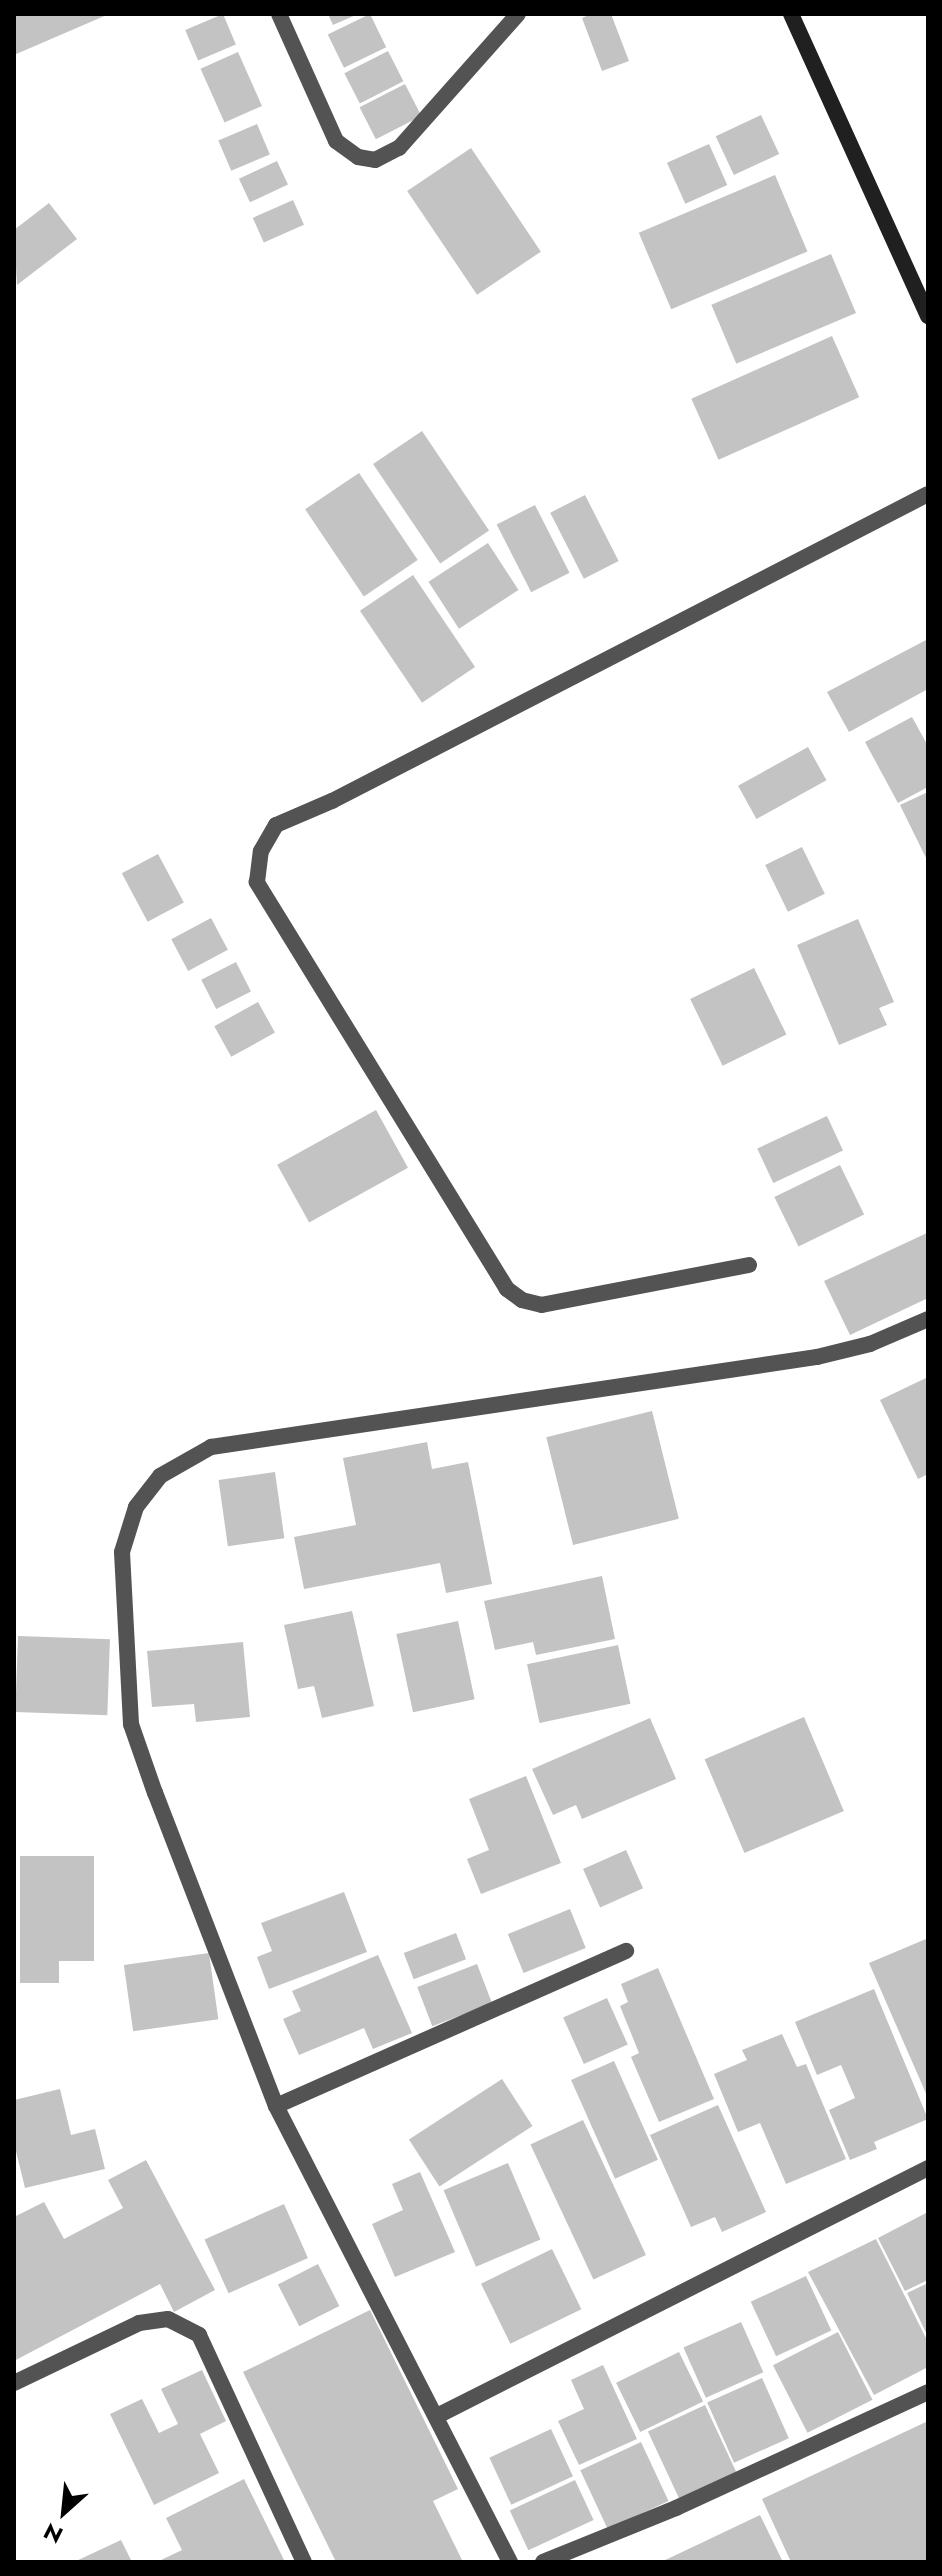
<!DOCTYPE html>
<html>
<head>
<meta charset="utf-8">
<style>
  body { margin:0 }
  #map { position:relative; width:942px; height:2576px; overflow:hidden; background:#fff; font-family:Jost,sans-serif }
  div>[style] { position:absolute }
  [style*='--x'] { left:calc(var(--x)*1px); top:calc(var(--y)*1px); width:calc(var(--w)*1px); rotate:calc(var(--a)*1deg) }
  .building>* { inset:0; background:#c3c3c3; transform-origin:0 0 }
  .lane>* { height:16px; margin:-8px; padding:0 8px; transform-origin:8px; border-radius:8px; background:#535353 }
  .street>* { height:16px; margin:-8px; padding:0 8px; transform-origin:8px; border-radius:8px; background:#535353 }
  .secondary>* { height:16px; margin:-8px; padding:0 8px; transform-origin:8px; border-radius:8px; background:#202020 }
  span { translate:-50% -50%; white-space:nowrap; text-align:center; line-height:1.15; -webkit-text-stroke:6px #fff; paint-order:stroke }
  .frame { position:absolute; inset:0; border:16px solid #000; pointer-events:none }
  .north { position:absolute; left:24px; top:2472px; width:80px; height:80px; -webkit-text-stroke:6px #fff; paint-order:stroke; rotate:207deg; font-size:22px; font-weight:700; line-height:32px; text-align:center; color:#000 }
  .north::after { content:''; display:block; margin:auto; width:28px; height:36px; background:#000; clip-path:polygon(50% 0,100% 100%,50% 72%,0 100%) }
</style>
</head>
<body>
<div id="map">
  <div class="building">
    <i style="clip-path:polygon(14px 14px,109px 14px,14px 55px)"></i>
    <i style="left:223px;top:14px;width:33px;height:41px;rotate:67deg"></i>
    <i style="clip-path:polygon(328px 14px,358px 14px,333px 25px)"></i>
    <i style="left:370px;top:14px;width:37px;height:47px;rotate:64deg"></i>
    <i style="clip-path:polygon(591px 14px,611px 14px,629px 61px,602px 71px,582px 18px)"></i>
    <i style="left:388px;top:51px;width:34px;height:49px;rotate:63deg"></i>
    <i style="left:238px;top:52px;width:59px;height:41px;rotate:66deg"></i>
    <i style="left:405px;top:84px;width:36px;height:51px;rotate:63deg"></i>
    <i style="left:761px;top:115px;width:43px;height:50px;rotate:65deg"></i>
    <i style="left:257px;top:124px;width:33px;height:42px;rotate:67deg"></i>
    <i style="left:709px;top:144px;width:45px;height:46px;rotate:66deg"></i>
    <i style="left:471px;top:148px;width:125px;height:77px;rotate:56deg"></i>
    <i style="left:277px;top:161px;width:26px;height:42px;rotate:65deg"></i>
    <i style="left:775px;top:175px;width:83px;height:148px;rotate:67deg"></i>
    <i style="left:293px;top:200px;width:27px;height:44px;rotate:66deg"></i>
    <i style="clip-path:polygon(49px 203px,77px 239px,17px 285px,14px 230px)"></i>
    <i style="left:831px;top:254px;width:64px;height:130px;rotate:67deg"></i>
    <i style="left:832px;top:336px;width:67px;height:154px;rotate:66deg"></i>
    <i style="left:422px;top:431px;width:120px;height:59px;rotate:56deg"></i>
    <i style="left:359px;top:473px;width:105px;height:65px;rotate:56deg"></i>
    <i style="left:585px;top:495px;width:74px;height:39px;rotate:63deg"></i>
    <i style="left:535px;top:505px;width:76px;height:43px;rotate:63deg"></i>
    <i style="left:488px;top:543px;width:56px;height:71px;rotate:57deg"></i>
    <i style="left:413px;top:575px;width:111px;height:64px;rotate:56deg"></i>
    <i style="clip-path:polygon(928px 639px,928px 689px,849px 732px,827px 692px)"></i>
    <i style="clip-path:polygon(912px 717px,928px 746px,928px 787px,898px 803px,865px 742px)"></i>
    <i style="left:808px;top:747px;width:38px;height:80px;rotate:61deg"></i>
    <i style="clip-path:polygon(928px 792px,928px 862px,900px 805px)"></i>
    <i style="left:802px;top:847px;width:52px;height:41px;rotate:64deg"></i>
    <i style="left:158px;top:854px;width:55px;height:41px;rotate:62deg"></i>
    <i style="left:211px;top:918px;width:36px;height:45px;rotate:62deg"></i>
    <i style="clip-path:polygon(858px 919px,894px 1002px,879px 1008px,887px 1025px,839px 1045px,797px 945px)"></i>
    <i style="left:236px;top:962px;width:33px;height:39px;rotate:63deg"></i>
    <i style="left:754px;top:968px;width:74px;height:71px;rotate:64deg"></i>
    <i style="left:258px;top:1002px;width:35px;height:50px;rotate:61deg"></i>
    <i style="left:376px;top:1110px;width:66px;height:113px;rotate:61deg"></i>
    <i style="left:827px;top:1116px;width:38px;height:77px;rotate:65deg"></i>
    <i style="left:840px;top:1165px;width:55px;height:73px;rotate:64deg"></i>
    <i style="clip-path:polygon(927px 1233px,928px 1298px,850px 1335px,824px 1281px)"></i>
    <i style="clip-path:polygon(928px 1377px,928px 1474px,918px 1479px,880px 1400px)"></i>
    <i style="left:652px;top:1411px;width:111px;height:109px;rotate:76deg"></i>
    <i style="clip-path:polygon(427px 1442px,432px 1469px,468px 1462px,492px 1584px,446px 1593px,440px 1563px,304px 1589px,294px 1537px,356px 1525px,343px 1458px)"></i>
    <i style="left:275px;top:1472px;width:67px;height:57px;rotate:82deg"></i>
    <i style="clip-path:polygon(602px 1576px,615px 1639px,536px 1655px,533px 1642px,495px 1650px,484px 1601px)"></i>
    <i style="clip-path:polygon(352px 1611px,374px 1706px,322px 1718px,314px 1686px,298px 1689px,284px 1625px)"></i>
    <i style="left:458px;top:1621px;width:80px;height:63px;rotate:78deg"></i>
    <i style="left:18px;top:1636px;width:92px;height:76px;rotate:2deg"></i>
    <i style="clip-path:polygon(243px 1642px,250px 1717px,196px 1722px,194px 1704px,152px 1707px,147px 1651px)"></i>
    <i style="left:618px;top:1645px;width:60px;height:93px;rotate:78deg"></i>
    <i style="left:804px;top:1717px;width:102px;height:108px;rotate:67deg"></i>
    <i style="clip-path:polygon(650px 1718px,676px 1779px,582px 1819px,576px 1805px,553px 1815px,532px 1769px)"></i>
    <i style="clip-path:polygon(526px 1776px,561px 1863px,481px 1894px,467px 1859px,489px 1850px,469px 1799px)"></i>
    <i style="left:626px;top:1850px;width:42px;height:47px;rotate:66deg"></i>
    <i style="clip-path:polygon(20px 1856px,94px 1856px,94px 1961px,59px 1961px,59px 1983px,20px 1983px)"></i>
    <i style="clip-path:polygon(344px 1892px,367px 1952px,269px 1989px,257px 1957px,272px 1951px,261px 1923px)"></i>
    <i style="left:570px;top:1909px;width:42px;height:67px;rotate:68deg"></i>
    <i style="left:456px;top:1933px;width:28px;height:56px;rotate:69deg"></i>
    <i style="clip-path:polygon(926px 1939px,928px 1943px,928px 2098px,869px 1963px)"></i>
    <i style="left:209px;top:1953px;width:67px;height:86px;rotate:82deg"></i>
    <i style="clip-path:polygon(378px 1955px,412px 2033px,373px 2049px,364px 2028px,299px 2055px,283px 2019px,301px 2011px,292px 1991px)"></i>
    <i style="left:477px;top:1964px;width:42px;height:64px;rotate:69deg"></i>
    <i style="clip-path:polygon(658px 1968px,714px 2099px,659px 2122px,631px 2057px,639px 2053px,620px 2006px,628px 2002px,621px 1984px)"></i>
    <i style="clip-path:polygon(874px 1989px,928px 2119px,874px 2142px,877px 2149px,850px 2160px,829px 2110px,855px 2098px,841px 2065px,817px 2075px,795px 2022px)"></i>
    <i style="left:607px;top:1998px;width:51px;height:48px;rotate:66deg"></i>
    <i style="clip-path:polygon(782px 2034px,797px 2067px,806px 2064px,846px 2159px,786px 2184px,760px 2123px,738px 2132px,714px 2074px,747px 2060px,742px 2050px)"></i>
    <i style="left:614px;top:2061px;width:108px;height:47px;rotate:66deg"></i>
    <i style="left:502px;top:2079px;width:56px;height:111px;rotate:57deg"></i>
    <i style="clip-path:polygon(60px 2089px,71px 2135px,95px 2129px,105px 2169px,25px 2188px,14px 2143px,14px 2100px)"></i>
    <i style="clip-path:polygon(718px 2105px,766px 2212px,722px 2232px,715px 2217px,691px 2227px,650px 2135px)"></i>
    <i style="left:583px;top:2120px;width:149px;height:58px;rotate:65deg"></i>
    <i style="clip-path:polygon(146px 2160px,215px 2290px,174px 2312px,160px 2284px,14px 2361px,14px 2217px,44px 2202px,64px 2239px,123px 2208px,108px 2180px)"></i>
    <i style="left:508px;top:2163px;width:83px;height:70px;rotate:67deg"></i>
    <i style="clip-path:polygon(420px 2172px,455px 2252px,395px 2277px,372px 2224px,403px 2210px,392px 2184px)"></i>
    <i style="left:284px;top:2204px;width:59px;height:87px;rotate:66deg"></i>
    <i style="clip-path:polygon(928px 2212px,928px 2280px,905px 2291px,878px 2238px)"></i>
    <i style="clip-path:polygon(876px 2239px,928px 2342px,928px 2367px,874px 2395px,808px 2272px)"></i>
    <i style="left:552px;top:2249px;width:67px;height:79px;rotate:64deg"></i>
    <i style="left:318px;top:2264px;width:47px;height:45px;rotate:63deg"></i>
    <i style="left:806px;top:2276px;width:60px;height:61px;rotate:65deg"></i>
    <i style="clip-path:polygon(928px 2283px,928px 2337px,907px 2293px)"></i>
    <i style="clip-path:polygon(370px 2310px,458px 2489px,433px 2501px,463px 2562px,336px 2562px,243px 2372px)"></i>
    <i style="left:741px;top:2322px;width:55px;height:63px;rotate:66deg"></i>
    <i style="left:838px;top:2332px;width:76px;height:73px;rotate:63deg"></i>
    <i style="left:679px;top:2352px;width:55px;height:70px;rotate:64deg"></i>
    <i style="clip-path:polygon(603px 2365px,637px 2439px,579px 2465px,558px 2421px,584px 2409px,571px 2380px)"></i>
    <i style="clip-path:polygon(202px 2370px,226px 2421px,200px 2434px,219px 2473px,154px 2505px,110px 2414px,142px 2399px,159px 2433px,178px 2424px,161px 2389px)"></i>
    <i style="left:762px;top:2378px;width:66px;height:60px;rotate:66deg"></i>
    <i style="left:705px;top:2405px;width:75px;height:63px;rotate:65deg"></i>
    <i style="clip-path:polygon(928px 2421px,928px 2562px,791px 2562px,762px 2499px)"></i>
    <i style="left:551px;top:2429px;width:52px;height:68px;rotate:65deg"></i>
    <i style="left:641px;top:2442px;width:65px;height:67px;rotate:65deg"></i>
    <i style="clip-path:polygon(244px 2479px,285px 2562px,157px 2562px,182px 2550px,166px 2518px)"></i>
    <i style="left:575px;top:2480px;width:44px;height:72px;rotate:65deg"></i>
    <i style="clip-path:polygon(760px 2515px,783px 2562px,661px 2562px,697px 2545px)"></i>
    <i style="clip-path:polygon(121px 2540px,132px 2562px,74px 2562px)"></i>
  </div>
  <div class="lane">
    <i style="--x:14;--y:2383;--w:139;--a:-25.6"></i>
    <i style="--x:139;--y:2323;--w:29;--a:-8"></i>
    <i style="--x:168;--y:2319;--w:35;--a:27"></i>
    <i style="--x:199;--y:2335;--w:250;--a:65.2"></i>
  </div>
  <div class="street">
    <i style="--x:279;--y:14;--w:139;--a:65.8"></i>
    <i style="--x:336;--y:141;--w:27;--a:36"></i>
    <i style="--x:358;--y:157;--w:17;--a:10"></i>
    <i style="--x:375;--y:160;--w:27;--a:-27"></i>
    <i style="--x:399;--y:148;--w:179;--a:-48.4"></i>
    <i style="--x:749;--y:1265;--w:211;--a:169.1"></i>
    <i style="--x:542;--y:1305;--w:21;--a:-166"></i>
    <i style="--x:522;--y:1300;--w:19;--a:-144"></i>
    <i style="--x:507;--y:1289;--w:478;--a:-121.6"></i>
    <i style="--x:257;--y:882;--w:31;--a:-83"></i>
    <i style="--x:261;--y:851;--w:30;--a:-60"></i>
    <i style="--x:276;--y:825;--w:61;--a:-23.2"></i>
    <i style="--x:332;--y:801;--w:670;--a:-27.25"></i>
    <i style="--x:276;--y:2106;--w:383;--a:-23.9"></i>
    <i style="--x:437;--y:2416;--w:550;--a:-26.8"></i>
    <i style="--x:510;--y:2562;--w:513;--a:-117.16"></i>
    <i style="--x:276;--y:2106;--w:336;--a:-111.1"></i>
    <i style="--x:155;--y:1793;--w:73;--a:-109.2"></i>
    <i style="--x:131;--y:1724;--w:172;--a:-93"></i>
    <i style="--x:122;--y:1552;--w:47;--a:-72.7"></i>
    <i style="--x:136;--y:1507;--w:39;--a:-52"></i>
    <i style="--x:160;--y:1476;--w:59;--a:-29.6"></i>
    <i style="--x:211;--y:1447;--w:613;--a:-8.45"></i>
    <i style="--x:817;--y:1357;--w:55;--a:-13.8"></i>
    <i style="--x:870;--y:1344;--w:63;--a:-23.3"></i>
    <i style="--x:543;--y:2562;--w:144;--a:-22.1"></i>
    <i style="--x:676;--y:2508;--w:277;--a:-24.7"></i>
  </div>
  <div class="secondary">
    <i style="--x:791;--y:14;--w:332;--a:65.6"></i>
  </div>
  <div class="frame"></div>
  <div class="north">N</div>
</div>
</body>
</html>
